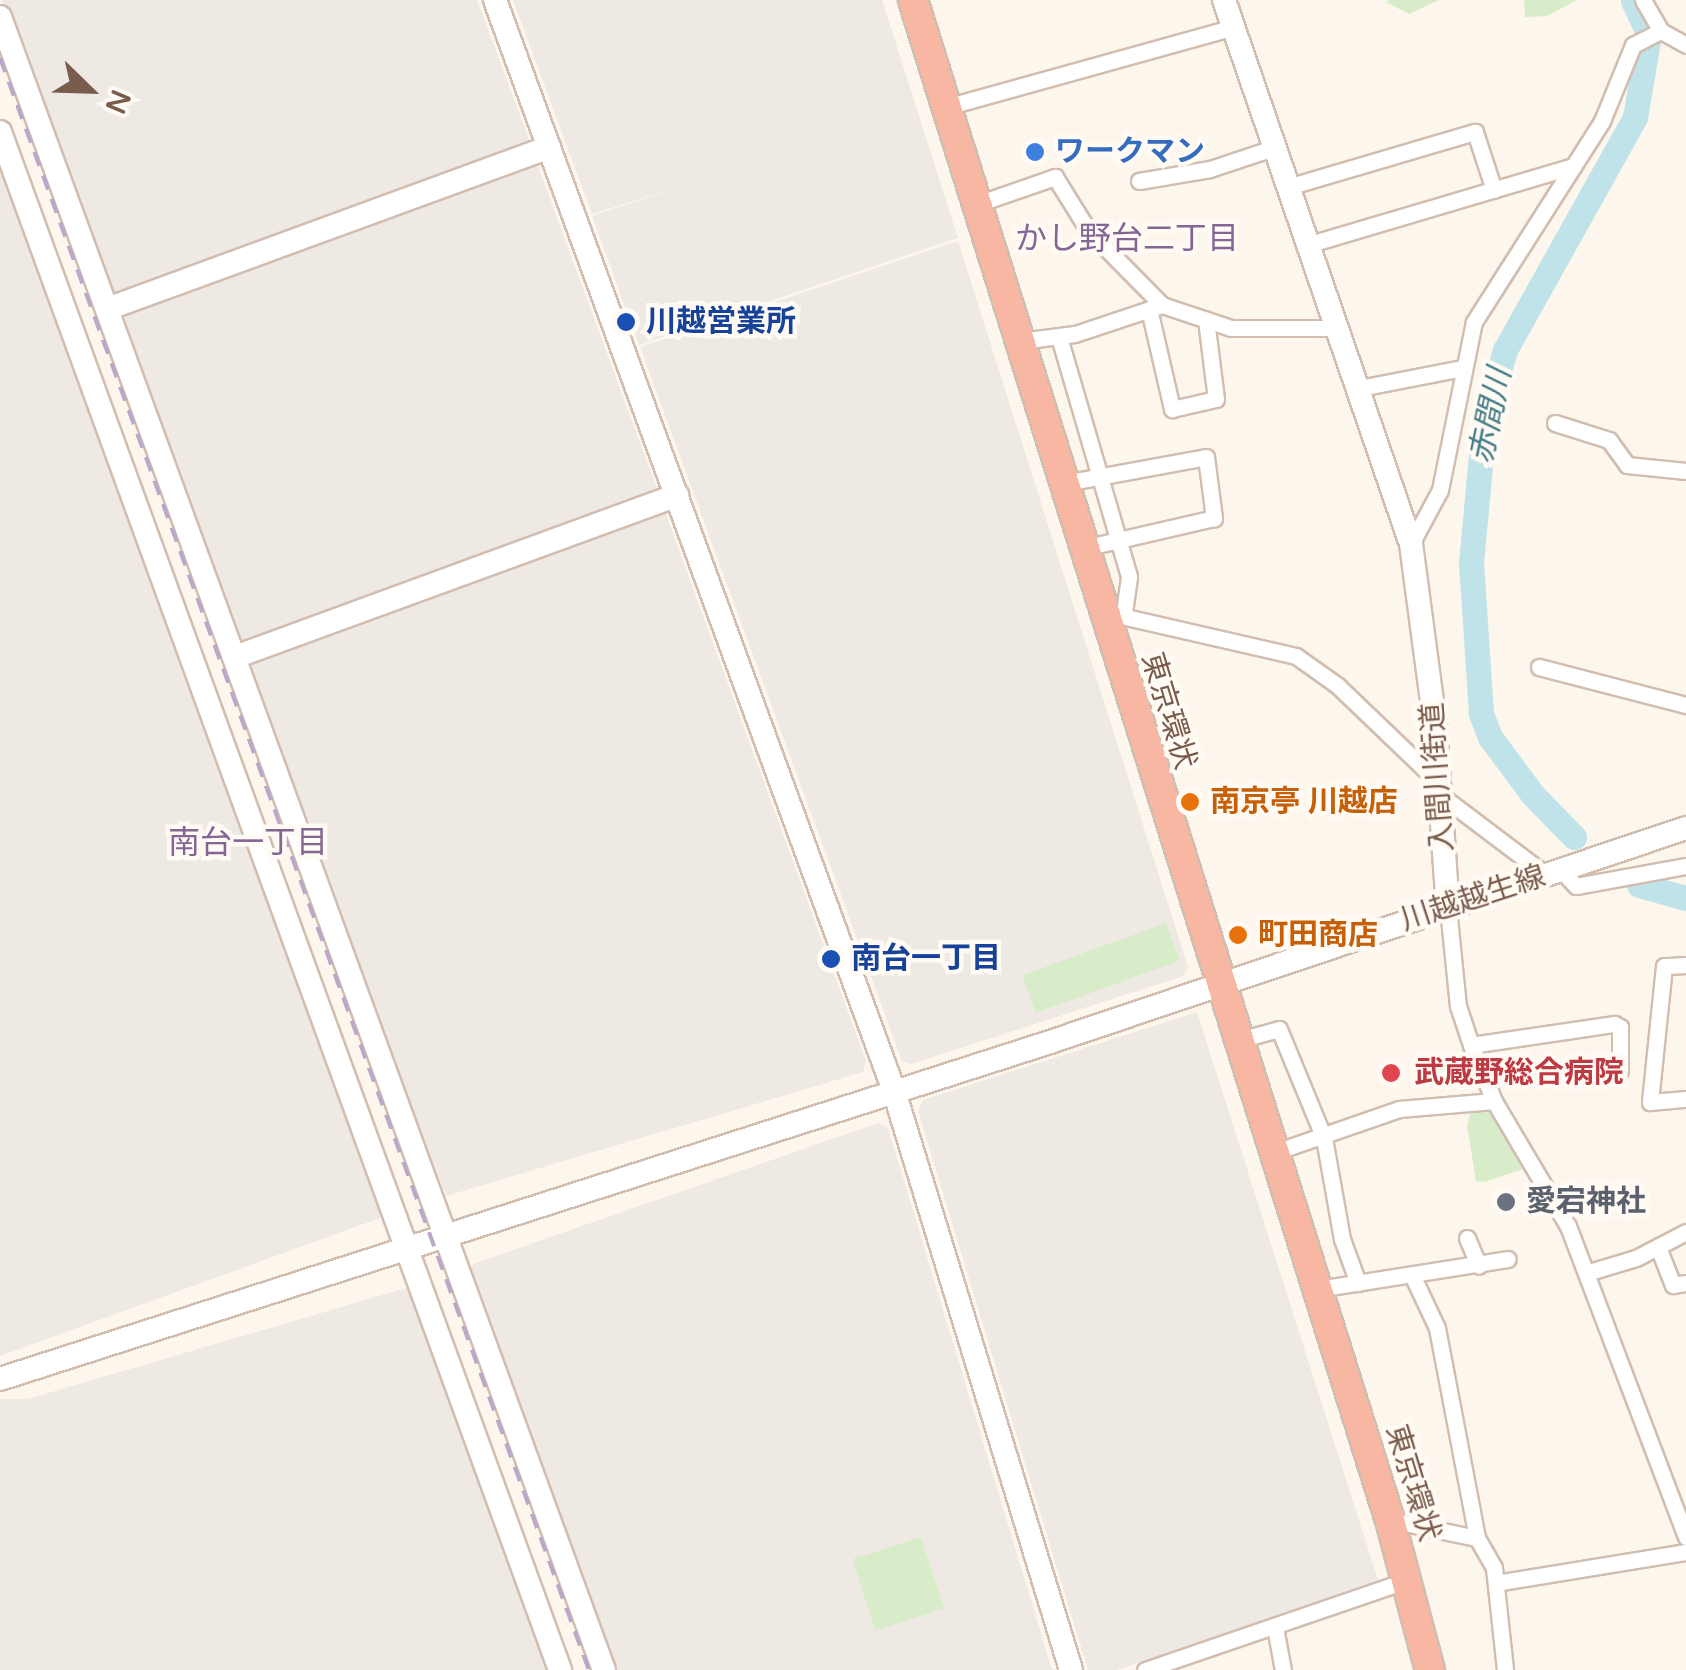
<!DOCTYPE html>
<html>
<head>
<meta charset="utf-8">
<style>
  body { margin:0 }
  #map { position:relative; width:1686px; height:1670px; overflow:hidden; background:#fdf6ec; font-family:"Varela Round","Noto Sans JP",sans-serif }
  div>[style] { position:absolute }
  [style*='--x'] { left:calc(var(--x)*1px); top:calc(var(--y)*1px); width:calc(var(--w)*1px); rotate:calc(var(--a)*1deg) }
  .industrial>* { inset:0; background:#efe9e4 }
  .green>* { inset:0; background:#d8ecc9; transform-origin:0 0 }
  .river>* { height:25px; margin:-12.5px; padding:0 12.5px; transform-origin:12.5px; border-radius:12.5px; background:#bfe3e8 }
  .roads { filter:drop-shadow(2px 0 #d1beb0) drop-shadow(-2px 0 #d1beb0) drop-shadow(0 2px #d1beb0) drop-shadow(0 -2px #d1beb0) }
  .street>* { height:15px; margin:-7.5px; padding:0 7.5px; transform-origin:7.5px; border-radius:7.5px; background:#fff }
  .secondary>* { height:22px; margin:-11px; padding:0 11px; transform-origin:11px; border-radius:11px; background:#fff }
  .highway>* { height:28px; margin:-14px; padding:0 14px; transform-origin:14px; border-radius:14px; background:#f7b7a3 }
  .rail>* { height:4px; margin-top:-2px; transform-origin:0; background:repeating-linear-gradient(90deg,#b9a8c9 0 15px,transparent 0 25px) }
  .dots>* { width:28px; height:28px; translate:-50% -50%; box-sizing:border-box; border:5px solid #fffaf3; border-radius:50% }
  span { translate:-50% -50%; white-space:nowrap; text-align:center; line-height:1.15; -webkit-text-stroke:9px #fffaf3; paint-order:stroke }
  .shop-label { font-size:30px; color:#366cbe; font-weight:700 }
  .left { translate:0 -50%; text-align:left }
  .transit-label { font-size:30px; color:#164399; font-weight:700 }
  .street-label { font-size:30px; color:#7a5c4d }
  .food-label { font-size:30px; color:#c56008; font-weight:700 }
  .health-label { font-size:30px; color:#be3a42; font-weight:700 }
  .worship-label { font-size:30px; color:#5b616d; font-weight:700 }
  .neighbourhood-label { font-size:32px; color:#846695 }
  .water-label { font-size:32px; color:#437c86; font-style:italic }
  .north { position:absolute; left:40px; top:40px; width:100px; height:100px; -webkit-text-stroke:8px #fffaf3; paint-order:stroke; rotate:113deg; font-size:28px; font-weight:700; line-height:40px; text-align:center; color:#7a5c4d }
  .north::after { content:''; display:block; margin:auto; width:35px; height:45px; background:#7a5c4d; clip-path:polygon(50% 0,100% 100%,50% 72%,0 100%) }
</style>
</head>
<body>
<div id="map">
  <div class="industrial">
    <i style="clip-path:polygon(2px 0,477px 0,531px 145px,117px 298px,110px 295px)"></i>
    <i style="clip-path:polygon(513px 0,882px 0,958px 238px,639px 345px,592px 216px,682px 186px,592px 214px)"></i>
    <i style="clip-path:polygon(0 160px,384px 1211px,380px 1218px,0 1356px)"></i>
    <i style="clip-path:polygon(536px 161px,659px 494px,243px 644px,235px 641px,121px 314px)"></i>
    <i style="clip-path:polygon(958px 241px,1188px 967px,1183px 976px,911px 1064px,902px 1061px,640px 347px)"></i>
    <i style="clip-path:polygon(664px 509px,866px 1061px,863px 1072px,446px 1196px,246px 669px,250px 660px)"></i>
    <i style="clip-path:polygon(1197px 1012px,1378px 1580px,1117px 1670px,1088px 1670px,918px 1111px,923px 1100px)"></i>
    <i style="clip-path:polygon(878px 1123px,888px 1128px,1052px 1670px,614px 1670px,469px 1275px,473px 1264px)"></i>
    <i style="clip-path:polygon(406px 1288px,413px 1290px,552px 1670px,0 1670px,0 1399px,28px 1399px)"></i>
  </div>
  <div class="green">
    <i style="clip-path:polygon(1439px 0,1409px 14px,1386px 2px,1389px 0)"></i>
    <i style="clip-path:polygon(1524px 0,1577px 0,1547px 16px,1525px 17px)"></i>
    <i style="left:1166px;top:923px;width:40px;height:153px;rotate:70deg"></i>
    <i style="clip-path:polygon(1490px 1106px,1527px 1168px,1484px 1182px,1476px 1181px,1467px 1125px,1472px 1108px)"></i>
    <i style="left:921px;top:1537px;width:75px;height:72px;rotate:72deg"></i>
  </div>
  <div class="river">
    <i style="--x:1574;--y:837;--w:59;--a:-134.3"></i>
    <i style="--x:1533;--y:795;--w:72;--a:-126.6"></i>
    <i style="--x:1490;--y:737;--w:26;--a:-111"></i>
    <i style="--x:1481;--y:713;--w:150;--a:-93.8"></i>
    <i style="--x:1471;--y:563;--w:141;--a:-84.7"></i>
    <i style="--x:1484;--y:423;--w:76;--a:-74"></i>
    <i style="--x:1505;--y:350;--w:267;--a:-60.8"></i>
    <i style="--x:1635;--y:117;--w:83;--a:-80.3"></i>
    <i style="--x:1649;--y:35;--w:38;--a:-115"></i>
    <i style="--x:1639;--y:885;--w:49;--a:15.5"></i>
  </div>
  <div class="roads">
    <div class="street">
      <i style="--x:1643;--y:0;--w:36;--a:60"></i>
      <i style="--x:1661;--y:31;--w:29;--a:29"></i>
      <i style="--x:946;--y:107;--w:299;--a:-15.5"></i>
      <i style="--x:1139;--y:181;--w:72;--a:-9.6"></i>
      <i style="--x:1210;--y:169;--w:70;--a:-18.4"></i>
      <i style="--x:1291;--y:186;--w:192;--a:-16.4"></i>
      <i style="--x:1475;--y:132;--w:61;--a:71.9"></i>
      <i style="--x:977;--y:204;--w:83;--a:-19.1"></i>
      <i style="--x:1055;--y:177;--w:62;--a:58.1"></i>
      <i style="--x:1088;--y:230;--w:105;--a:45.4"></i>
      <i style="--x:1310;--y:244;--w:275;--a:-16.5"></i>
      <i style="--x:1149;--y:309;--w:103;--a:77"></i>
      <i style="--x:1172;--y:409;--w:45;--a:-12.8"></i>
      <i style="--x:1216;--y:399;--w:80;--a:-97.2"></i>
      <i style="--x:1059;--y:337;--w:250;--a:73.7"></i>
      <i style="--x:1129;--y:577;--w:37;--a:98"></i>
      <i style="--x:1020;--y:341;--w:55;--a:-7.3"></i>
      <i style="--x:1075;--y:334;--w:92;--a:-18.4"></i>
      <i style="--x:1162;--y:305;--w:73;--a:18.4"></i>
      <i style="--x:1231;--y:328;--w:107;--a:0"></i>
      <i style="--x:1360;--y:388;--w:104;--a:-11.1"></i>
      <i style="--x:1555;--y:423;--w:57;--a:17.5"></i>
      <i style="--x:1609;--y:440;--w:31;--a:54"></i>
      <i style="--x:1627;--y:465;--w:59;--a:5.8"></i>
      <i style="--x:1065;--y:483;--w:143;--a:-10.4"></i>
      <i style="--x:1206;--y:457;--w:62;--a:82.5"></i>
      <i style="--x:1214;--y:518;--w:133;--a:167"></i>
      <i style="--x:1411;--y:544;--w:61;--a:-61.8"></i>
      <i style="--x:1440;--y:490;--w:171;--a:-78.6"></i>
      <i style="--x:1474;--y:322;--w:238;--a:-57.5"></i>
      <i style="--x:1602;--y:121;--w:82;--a:-67.8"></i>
      <i style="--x:1633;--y:45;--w:31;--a:-27"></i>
      <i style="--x:1104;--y:612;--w:197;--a:12.9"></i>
      <i style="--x:1296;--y:656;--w:52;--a:35.5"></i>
      <i style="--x:1338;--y:686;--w:140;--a:43.8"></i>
      <i style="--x:1539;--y:667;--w:152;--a:14.5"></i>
      <i style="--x:1439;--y:794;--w:134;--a:37.1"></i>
      <i style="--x:1561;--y:870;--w:22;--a:47"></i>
      <i style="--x:1576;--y:886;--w:112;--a:-10.3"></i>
      <i style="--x:1448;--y:908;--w:99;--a:84.2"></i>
      <i style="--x:1458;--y:1006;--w:41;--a:71.6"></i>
      <i style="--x:1471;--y:1045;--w:61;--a:67.7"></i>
      <i style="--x:1494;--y:1101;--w:145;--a:59.4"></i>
      <i style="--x:1568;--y:1226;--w:333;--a:69.2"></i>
      <i style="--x:1686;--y:965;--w:22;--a:177"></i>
      <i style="--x:1664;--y:966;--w:137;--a:95.9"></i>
      <i style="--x:1650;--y:1102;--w:36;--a:-5"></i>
      <i style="--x:1239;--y:1040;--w:41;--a:-15.4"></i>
      <i style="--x:1279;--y:1029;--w:118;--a:67.6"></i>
      <i style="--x:1324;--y:1138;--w:103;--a:79.9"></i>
      <i style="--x:1342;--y:1239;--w:47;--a:70"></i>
      <i style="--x:1471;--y:1045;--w:145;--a:-8.4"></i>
      <i style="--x:1614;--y:1024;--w:7;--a:27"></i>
      <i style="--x:1620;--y:1027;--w:44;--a:90"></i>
      <i style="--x:1275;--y:1152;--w:131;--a:-19.1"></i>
      <i style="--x:1399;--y:1109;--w:95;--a:-4.8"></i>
      <i style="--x:1467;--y:1238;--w:30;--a:67"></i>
      <i style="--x:1658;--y:1247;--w:41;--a:68.5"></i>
      <i style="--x:1673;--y:1285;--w:13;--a:-9"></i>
      <i style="--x:1586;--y:1273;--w:52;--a:-16.7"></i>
      <i style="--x:1636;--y:1258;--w:56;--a:-27.5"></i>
      <i style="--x:1413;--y:1277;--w:56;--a:64.8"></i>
      <i style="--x:1437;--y:1328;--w:214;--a:79.2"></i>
      <i style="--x:1318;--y:1289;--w:192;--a:-9"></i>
      <i style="--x:1390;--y:1520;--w:89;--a:11.7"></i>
      <i style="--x:1477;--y:1538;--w:34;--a:60"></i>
      <i style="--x:1494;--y:1568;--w:103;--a:83.8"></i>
      <i style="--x:1496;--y:1583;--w:193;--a:-9.3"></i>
      <i style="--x:1275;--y:1627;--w:44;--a:79.5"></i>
      <i style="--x:1145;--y:1670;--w:262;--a:-18.9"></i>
    </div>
    <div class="secondary">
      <i style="--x:495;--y:0;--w:1162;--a:69.91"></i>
      <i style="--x:894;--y:1091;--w:605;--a:73"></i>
      <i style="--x:1224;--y:0;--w:575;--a:71.03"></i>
      <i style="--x:1411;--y:544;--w:182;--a:82.4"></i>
      <i style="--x:1435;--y:724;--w:184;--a:86"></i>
      <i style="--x:0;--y:17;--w:1760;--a:69.93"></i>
      <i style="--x:0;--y:132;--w:1637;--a:69.99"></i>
      <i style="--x:107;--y:309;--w:471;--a:-20.1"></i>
      <i style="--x:235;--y:657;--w:471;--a:-20.1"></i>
      <i style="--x:0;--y:1379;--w:1103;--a:-17.79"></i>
      <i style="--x:1050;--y:1042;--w:671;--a:-18.6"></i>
    </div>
    <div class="highway">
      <i style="--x:913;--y:0;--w:1593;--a:72.58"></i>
      <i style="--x:1390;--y:1520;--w:155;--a:75.1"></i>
    </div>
  </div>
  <div class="rail">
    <i style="--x:0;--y:58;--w:1716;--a:69.93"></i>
  </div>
  <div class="dots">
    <i style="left:1035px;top:152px;background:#3f7fe0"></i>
    <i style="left:626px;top:322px;background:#1a4fb4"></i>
    <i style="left:1190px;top:802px;background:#e8710a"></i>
    <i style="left:1238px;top:935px;background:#e8710a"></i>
    <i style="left:831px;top:959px;background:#1a4fb4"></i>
    <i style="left:1391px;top:1073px;background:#e0444e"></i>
    <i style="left:1506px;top:1202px;background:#6b7280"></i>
  </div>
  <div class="shop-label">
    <span class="left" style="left:1055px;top:152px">ワークマン</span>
  </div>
  <div class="transit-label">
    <span class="left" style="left:646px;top:322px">川越営業所</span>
    <span class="left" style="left:851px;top:959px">南台一丁目</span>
  </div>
  <div class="street-label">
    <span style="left:1168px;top:711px;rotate:73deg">東京環状</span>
    <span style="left:1438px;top:777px;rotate:-94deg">入間川街道</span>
    <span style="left:1473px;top:899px;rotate:-18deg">川越越生線</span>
    <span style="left:1412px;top:1483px;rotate:73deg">東京環状</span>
  </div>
  <div class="food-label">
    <span class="left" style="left:1210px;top:802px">南京亭 川越店</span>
    <span class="left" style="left:1258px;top:935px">町田商店</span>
  </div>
  <div class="health-label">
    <span class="left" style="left:1414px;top:1073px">武蔵野総合病院</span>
  </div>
  <div class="worship-label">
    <span class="left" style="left:1526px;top:1202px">愛宕神社</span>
  </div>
  <div class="neighbourhood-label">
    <span style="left:1127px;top:239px">かし野台二丁目</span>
    <span style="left:248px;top:843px">南台一丁目</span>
  </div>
  <div class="water-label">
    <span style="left:1491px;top:416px;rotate:-78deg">赤間川</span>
  </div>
  <div class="north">N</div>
</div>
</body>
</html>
